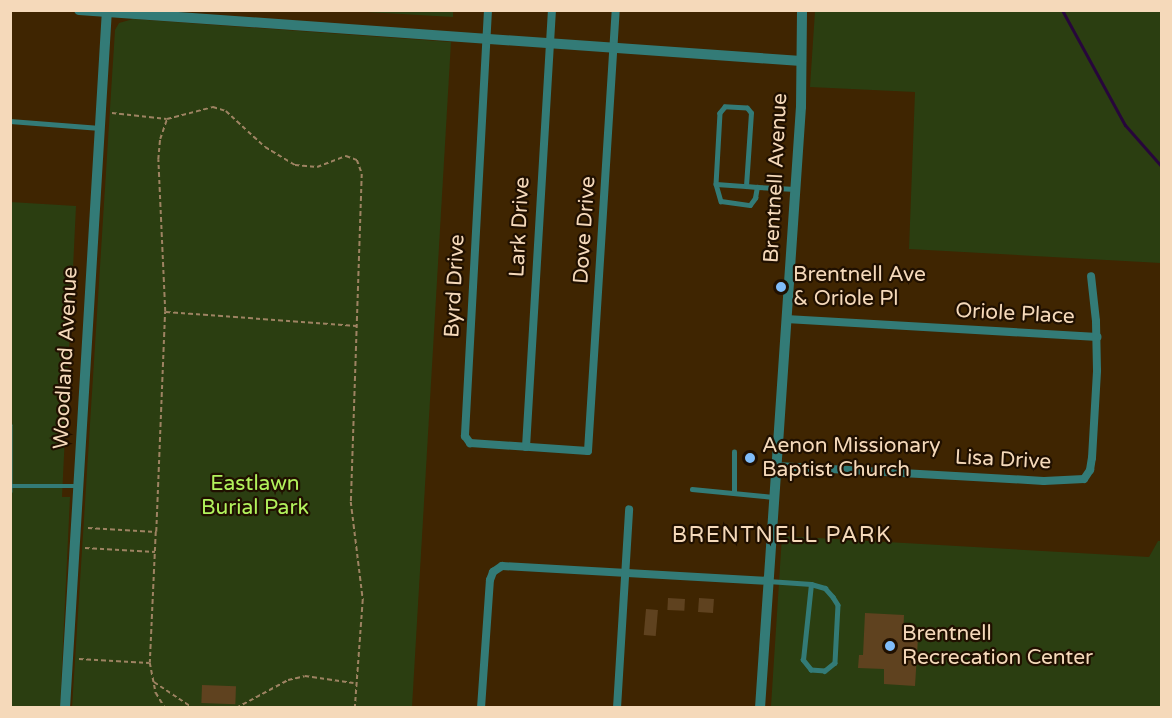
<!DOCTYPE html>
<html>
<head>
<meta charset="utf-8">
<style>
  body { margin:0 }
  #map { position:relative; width:1172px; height:718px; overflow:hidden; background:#3f2501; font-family:"Varela Round",sans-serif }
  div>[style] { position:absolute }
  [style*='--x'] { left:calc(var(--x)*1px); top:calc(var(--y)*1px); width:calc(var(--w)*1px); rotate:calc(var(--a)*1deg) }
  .green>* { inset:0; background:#2b3e11 }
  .stream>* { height:3px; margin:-1.5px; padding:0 1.5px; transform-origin:1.5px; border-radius:1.5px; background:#27063b }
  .building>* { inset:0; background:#5f421f; transform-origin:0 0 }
  .path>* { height:1.5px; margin-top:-0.75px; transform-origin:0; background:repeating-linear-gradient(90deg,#9e8362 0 4.5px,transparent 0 7.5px) }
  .service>* { height:4.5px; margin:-2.25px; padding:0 2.25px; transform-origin:2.25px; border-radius:2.25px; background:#337b77 }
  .minor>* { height:8px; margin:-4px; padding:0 4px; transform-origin:4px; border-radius:4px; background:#337b77 }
  .tertiary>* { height:10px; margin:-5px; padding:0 5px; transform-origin:5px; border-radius:5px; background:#337b77 }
  .dots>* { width:16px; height:16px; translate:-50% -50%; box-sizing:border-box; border:3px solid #201000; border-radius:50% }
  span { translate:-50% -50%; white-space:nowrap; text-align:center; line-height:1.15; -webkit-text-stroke:4.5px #201000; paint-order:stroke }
  .street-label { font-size:21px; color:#f5d9ba }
  .poi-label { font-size:21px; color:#f5d9ba }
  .left { translate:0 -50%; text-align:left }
  .park-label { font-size:21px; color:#b2f25c }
  .neighbourhood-label { font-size:22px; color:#f5d9ba; letter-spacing:1.5px }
  .frame { position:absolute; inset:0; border:12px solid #f5d9ba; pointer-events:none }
</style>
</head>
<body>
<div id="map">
  <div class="green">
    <i style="clip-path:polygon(453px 10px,453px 17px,350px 11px,350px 10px)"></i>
    <i style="clip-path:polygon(815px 11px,1161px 11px,1161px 263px,909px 249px,915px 92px,810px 87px)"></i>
    <i style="clip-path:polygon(133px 19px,451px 42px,412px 707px,72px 708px,115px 30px,119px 23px)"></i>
    <i style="clip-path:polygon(10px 202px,76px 206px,62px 497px,70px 497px,60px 707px,11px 707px)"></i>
    <i style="clip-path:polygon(782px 536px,1149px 557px,1158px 541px,1161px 541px,1161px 707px,771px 706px)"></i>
  </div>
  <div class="stream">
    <i style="--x:1062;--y:10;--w:131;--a:61.3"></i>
    <i style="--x:1125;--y:125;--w:56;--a:48.6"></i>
  </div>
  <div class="building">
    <i style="left:668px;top:598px;width:17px;height:12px;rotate:3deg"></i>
    <i style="left:699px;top:598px;width:15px;height:14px;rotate:4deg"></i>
    <i style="left:646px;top:609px;width:12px;height:26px;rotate:5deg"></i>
    <i style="clip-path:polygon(865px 613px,904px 615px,903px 637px,918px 638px,915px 686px,884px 684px,884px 669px,858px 668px,859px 655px,863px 655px)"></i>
    <i style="left:202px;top:685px;width:34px;height:18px;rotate:2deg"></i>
  </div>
  <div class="path">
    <i style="--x:112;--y:113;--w:55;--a:6.2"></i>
    <i style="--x:167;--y:119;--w:48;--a:-14.6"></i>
    <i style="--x:213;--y:107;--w:14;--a:17"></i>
    <i style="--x:226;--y:111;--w:53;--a:42.7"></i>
    <i style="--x:265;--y:147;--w:35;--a:31"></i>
    <i style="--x:295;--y:165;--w:22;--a:5"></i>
    <i style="--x:317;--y:167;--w:31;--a:-21"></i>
    <i style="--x:346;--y:156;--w:12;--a:20"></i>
    <i style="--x:357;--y:160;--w:15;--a:70"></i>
    <i style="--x:362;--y:174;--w:328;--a:91.9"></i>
    <i style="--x:351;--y:502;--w:99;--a:83"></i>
    <i style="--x:363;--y:600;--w:108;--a:94.2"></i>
    <i style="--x:166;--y:312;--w:191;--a:4.2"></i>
    <i style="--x:88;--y:528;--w:68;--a:3.4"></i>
    <i style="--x:156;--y:532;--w:131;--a:92.6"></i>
    <i style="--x:150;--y:663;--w:31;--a:79"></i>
    <i style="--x:156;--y:693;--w:17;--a:59"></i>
    <i style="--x:156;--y:532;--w:220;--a:-87.7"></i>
    <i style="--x:165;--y:312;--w:152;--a:-92.6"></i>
    <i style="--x:158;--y:160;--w:21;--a:-85"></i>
    <i style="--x:160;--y:139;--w:21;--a:-71"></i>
    <i style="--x:85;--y:548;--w:70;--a:3.3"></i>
    <i style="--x:79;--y:659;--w:70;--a:3.3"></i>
    <i style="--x:154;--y:682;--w:47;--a:33.7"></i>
    <i style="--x:236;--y:708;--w:59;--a:-28.3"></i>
    <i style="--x:288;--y:680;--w:17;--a:-13"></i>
    <i style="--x:305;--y:676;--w:49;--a:8.3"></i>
  </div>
  <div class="service">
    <i style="--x:10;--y:121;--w:90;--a:4.4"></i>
    <i style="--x:716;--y:184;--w:18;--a:74"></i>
    <i style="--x:721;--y:201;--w:29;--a:8"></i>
    <i style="--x:750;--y:205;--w:9;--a:-54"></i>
    <i style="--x:755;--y:198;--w:11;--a:-80"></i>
    <i style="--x:746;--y:186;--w:73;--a:-86.1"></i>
    <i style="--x:751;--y:113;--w:6;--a:-129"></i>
    <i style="--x:747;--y:108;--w:22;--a:-177"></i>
    <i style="--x:725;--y:107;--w:8;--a:130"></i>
    <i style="--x:720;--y:113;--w:71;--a:93.2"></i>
    <i style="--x:716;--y:184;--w:30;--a:4"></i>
    <i style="--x:746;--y:186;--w:11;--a:5"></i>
    <i style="--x:757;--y:187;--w:38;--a:3"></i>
    <i style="--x:10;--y:425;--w:66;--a:90"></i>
    <i style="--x:10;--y:486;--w:67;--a:0"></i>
    <i style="--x:692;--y:489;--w:81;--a:5.6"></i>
    <i style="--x:734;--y:493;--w:41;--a:-90"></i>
    <i style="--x:768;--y:581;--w:43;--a:4"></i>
    <i style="--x:811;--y:584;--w:15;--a:16"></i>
    <i style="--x:825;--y:588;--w:12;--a:48"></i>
    <i style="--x:833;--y:597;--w:9;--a:58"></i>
    <i style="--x:838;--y:605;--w:58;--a:93"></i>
    <i style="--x:835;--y:663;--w:13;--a:141"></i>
    <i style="--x:825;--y:671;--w:14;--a:-176"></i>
    <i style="--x:811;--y:670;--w:13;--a:-129"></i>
    <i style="--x:803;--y:660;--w:76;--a:-84"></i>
  </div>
  <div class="minor">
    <i style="--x:488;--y:10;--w:427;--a:93.1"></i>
    <i style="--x:465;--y:436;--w:9;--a:54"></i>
    <i style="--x:470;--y:443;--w:118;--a:3.9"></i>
    <i style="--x:588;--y:451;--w:442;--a:-86.4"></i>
    <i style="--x:786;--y:319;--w:312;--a:3.3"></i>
    <i style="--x:526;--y:447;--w:438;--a:-86.6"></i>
    <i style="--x:777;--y:466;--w:267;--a:3.2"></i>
    <i style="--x:1044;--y:481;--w:40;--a:-2.9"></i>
    <i style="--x:1084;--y:479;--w:11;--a:-56"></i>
    <i style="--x:1090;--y:470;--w:12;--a:-81"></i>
    <i style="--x:1092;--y:458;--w:88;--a:-86.7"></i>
    <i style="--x:1097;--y:370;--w:49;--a:-91.2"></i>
    <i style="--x:1096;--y:321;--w:45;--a:-96.3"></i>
    <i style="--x:481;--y:708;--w:128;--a:-86"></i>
    <i style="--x:490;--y:580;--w:9;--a:-69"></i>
    <i style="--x:493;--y:572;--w:11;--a:-34"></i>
    <i style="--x:502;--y:566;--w:266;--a:3.2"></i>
    <i style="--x:617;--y:708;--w:199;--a:-86.5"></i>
  </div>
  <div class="tertiary">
    <i style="--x:79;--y:10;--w:724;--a:4.04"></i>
    <i style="--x:65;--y:708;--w:699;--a:-86.56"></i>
    <i style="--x:760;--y:708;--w:602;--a:-86.1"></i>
    <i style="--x:801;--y:107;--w:97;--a:-89.4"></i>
  </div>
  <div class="dots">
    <i style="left:781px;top:287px;background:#80bdfa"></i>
    <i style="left:750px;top:458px;background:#80bdfa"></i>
    <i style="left:890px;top:646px;background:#80bdfa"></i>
  </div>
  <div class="street-label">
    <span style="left:776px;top:178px;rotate:-87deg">Brentnell Avenue</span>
    <span style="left:520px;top:227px;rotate:-87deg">Lark Drive</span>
    <span style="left:585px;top:230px;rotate:-86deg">Dove Drive</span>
    <span style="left:455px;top:286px;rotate:-87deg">Byrd Drive</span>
    <span style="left:1015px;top:314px;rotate:3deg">Oriole Place</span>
    <span style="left:66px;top:358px;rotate:-87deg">Woodland Avenue</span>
    <span style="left:1003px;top:460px;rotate:3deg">Lisa Drive</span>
  </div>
  <div class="poi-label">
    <span class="left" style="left:793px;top:287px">Brentnell Ave<br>&amp; Oriole Pl</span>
    <span class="left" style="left:762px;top:458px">Aenon Missionary<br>Baptist Church</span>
    <span class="left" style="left:902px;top:646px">Brentnell<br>Recrecation Center</span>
  </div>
  <div class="park-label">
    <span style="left:255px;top:496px">Eastlawn<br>Burial Park</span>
  </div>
  <div class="neighbourhood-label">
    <span style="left:782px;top:536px">BRENTNELL PARK</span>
  </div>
  <div class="frame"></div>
</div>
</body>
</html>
